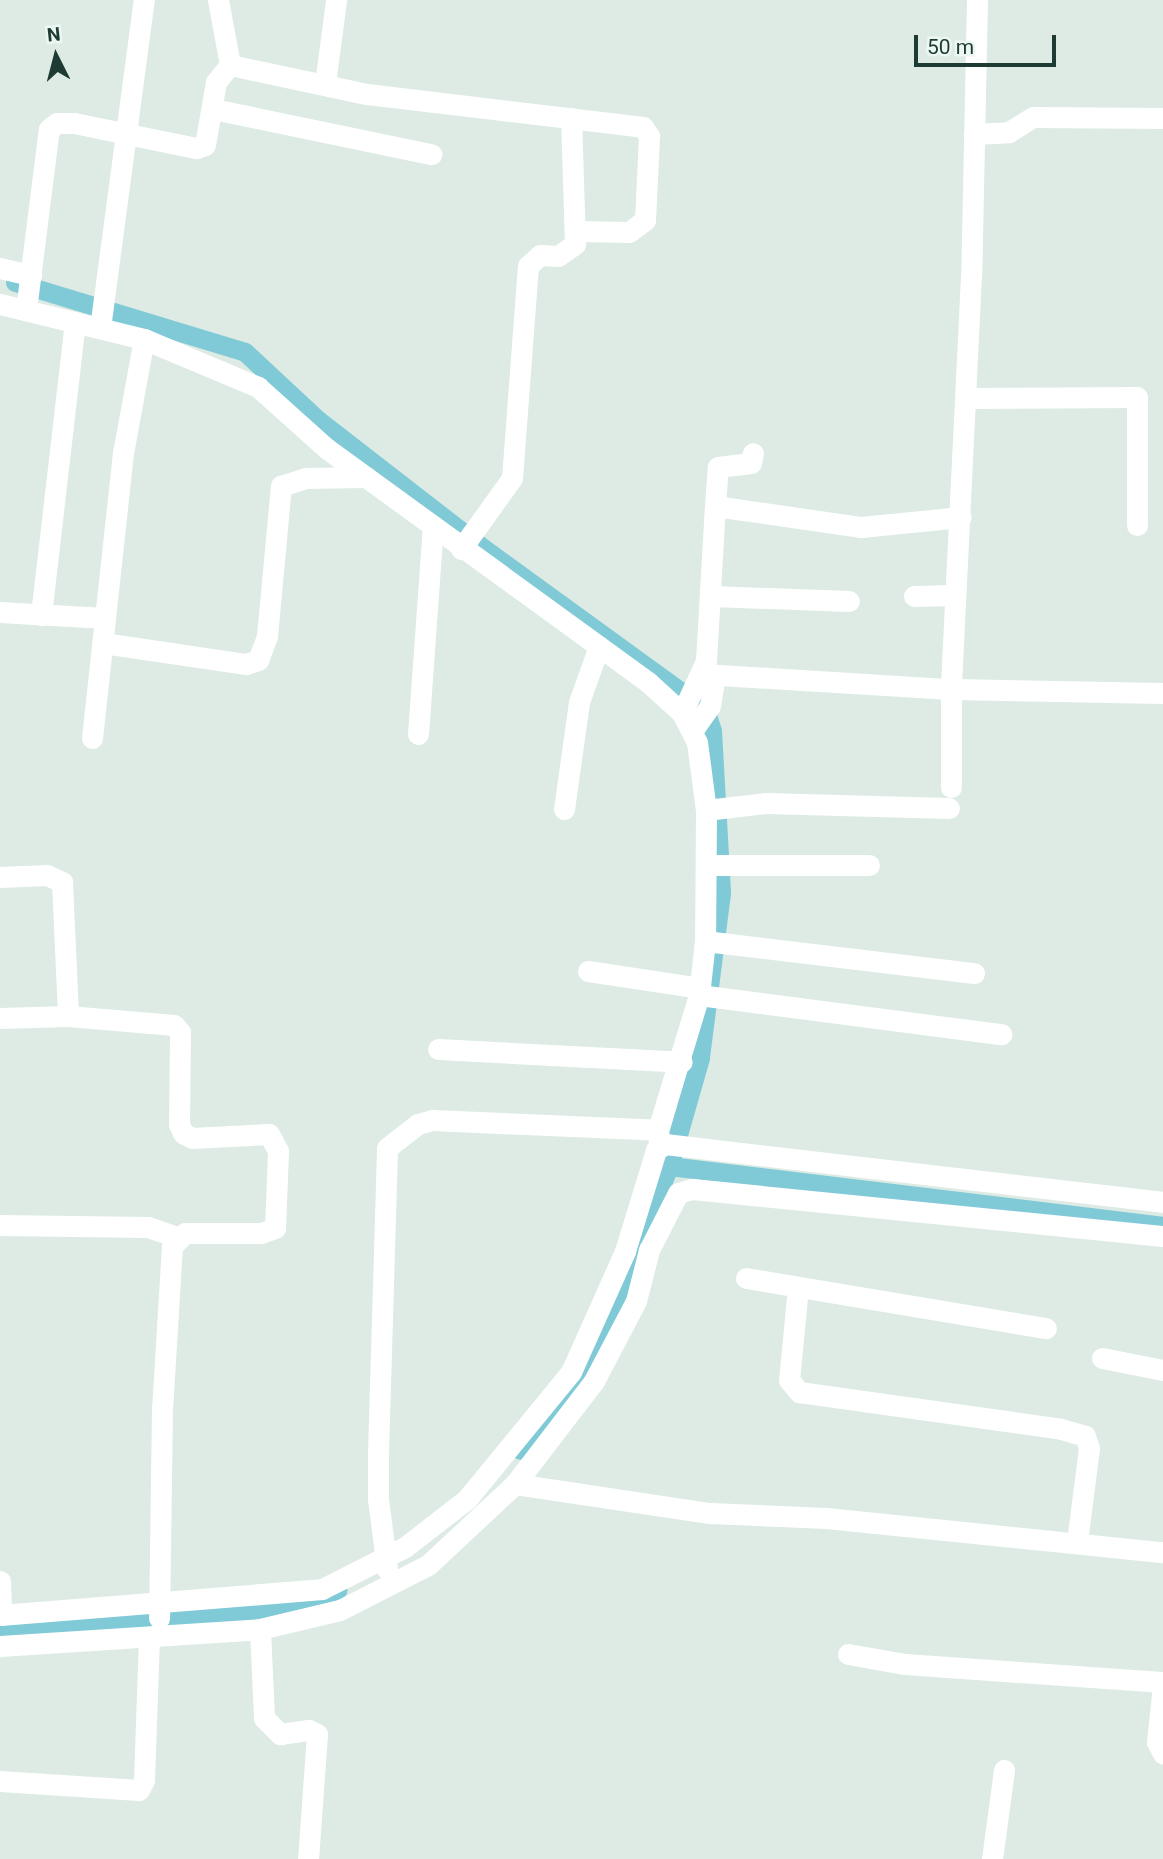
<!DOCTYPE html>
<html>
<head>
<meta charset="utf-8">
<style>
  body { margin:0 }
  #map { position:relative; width:1163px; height:1859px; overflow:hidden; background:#ddebe4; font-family:Roboto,sans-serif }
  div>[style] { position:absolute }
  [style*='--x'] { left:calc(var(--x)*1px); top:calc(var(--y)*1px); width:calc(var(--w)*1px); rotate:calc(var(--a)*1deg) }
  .canal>* { height:19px; margin:-9.5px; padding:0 9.5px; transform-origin:9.5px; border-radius:9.5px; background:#7fcad6 }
  .minor>* { height:21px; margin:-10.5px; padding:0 10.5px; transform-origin:10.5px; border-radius:10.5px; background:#fff }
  span { translate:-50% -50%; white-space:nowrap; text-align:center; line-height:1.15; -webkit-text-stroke:5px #edf7f2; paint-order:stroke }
  .north { position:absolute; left:21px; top:21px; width:70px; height:70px; -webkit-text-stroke:5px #edf7f2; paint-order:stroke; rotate:354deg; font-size:19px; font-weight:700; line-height:28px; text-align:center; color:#1d3b33 }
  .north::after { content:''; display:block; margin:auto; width:24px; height:32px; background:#1d3b33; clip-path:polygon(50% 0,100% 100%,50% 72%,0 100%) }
  .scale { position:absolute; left:914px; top:35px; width:142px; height:32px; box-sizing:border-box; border:4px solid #1d3b33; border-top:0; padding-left:9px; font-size:21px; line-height:24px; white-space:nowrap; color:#1d3b33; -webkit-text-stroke:5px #edf7f2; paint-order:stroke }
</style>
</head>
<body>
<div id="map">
  <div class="canal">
    <i style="--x:15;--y:282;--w:240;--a:16.9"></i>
    <i style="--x:245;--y:352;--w:100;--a:43"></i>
    <i style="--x:318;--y:420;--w:204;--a:37.8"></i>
    <i style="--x:479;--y:545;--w:279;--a:36"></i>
    <i style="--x:705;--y:709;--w:22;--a:72"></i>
    <i style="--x:712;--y:730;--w:163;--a:86.8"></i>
    <i style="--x:721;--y:893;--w:166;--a:97.3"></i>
    <i style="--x:700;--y:1058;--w:112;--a:106"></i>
    <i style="--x:669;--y:1166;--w:172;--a:111.8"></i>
    <i style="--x:605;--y:1326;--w:51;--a:115.6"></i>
    <i style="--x:583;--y:1372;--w:100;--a:128.9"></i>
    <i style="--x:669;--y:1166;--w:498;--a:6.9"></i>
    <i style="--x:0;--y:1629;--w:277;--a:-3.7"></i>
    <i style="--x:276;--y:1611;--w:65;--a:-19"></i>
  </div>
  <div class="minor">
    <i style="--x:218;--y:0;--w:66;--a:79.5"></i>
    <i style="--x:977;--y:0;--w:276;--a:91.2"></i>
    <i style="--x:971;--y:276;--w:413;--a:92.8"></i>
    <i style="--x:951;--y:689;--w:212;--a:1.1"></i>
    <i style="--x:325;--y:84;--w:85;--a:-82.5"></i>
    <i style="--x:213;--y:109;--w:223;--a:11.7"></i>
    <i style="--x:974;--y:134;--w:35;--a:-3"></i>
    <i style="--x:1009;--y:132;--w:28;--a:-32"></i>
    <i style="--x:1033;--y:117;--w:130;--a:0.4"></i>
    <i style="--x:0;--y:268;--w:32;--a:13"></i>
    <i style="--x:0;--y:304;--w:148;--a:13.7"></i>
    <i style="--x:144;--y:339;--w:124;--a:22.8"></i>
    <i style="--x:258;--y:387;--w:91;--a:41.9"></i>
    <i style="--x:326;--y:448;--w:398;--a:36"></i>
    <i style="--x:648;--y:682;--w:46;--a:42.4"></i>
    <i style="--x:682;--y:713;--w:33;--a:63"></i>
    <i style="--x:697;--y:742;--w:69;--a:82.5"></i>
    <i style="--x:706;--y:810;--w:131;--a:90.4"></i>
    <i style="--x:705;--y:941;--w:54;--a:96.3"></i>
    <i style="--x:699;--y:995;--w:141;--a:106.9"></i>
    <i style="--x:658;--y:1130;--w:16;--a:86"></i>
    <i style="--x:26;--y:310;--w:182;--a:-82.8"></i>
    <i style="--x:49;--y:129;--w:10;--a:-37"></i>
    <i style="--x:57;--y:123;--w:17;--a:0"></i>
    <i style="--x:74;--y:123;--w:125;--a:11.6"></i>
    <i style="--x:196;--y:148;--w:9;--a:-18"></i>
    <i style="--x:205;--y:145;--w:64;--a:-80.1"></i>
    <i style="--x:216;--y:82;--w:22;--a:-51"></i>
    <i style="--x:230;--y:65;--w:140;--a:12"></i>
    <i style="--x:367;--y:94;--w:278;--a:6.8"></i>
    <i style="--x:643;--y:127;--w:11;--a:56"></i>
    <i style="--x:649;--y:136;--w:84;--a:92.7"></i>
    <i style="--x:645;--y:220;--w:20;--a:143"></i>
    <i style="--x:629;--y:232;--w:52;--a:-178.9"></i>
    <i style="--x:100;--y:328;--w:331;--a:-82.4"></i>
    <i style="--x:966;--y:398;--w:171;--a:-0.3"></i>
    <i style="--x:1137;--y:397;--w:128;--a:90"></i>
    <i style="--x:715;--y:506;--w:39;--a:-86"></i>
    <i style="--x:718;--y:467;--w:33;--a:-7"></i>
    <i style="--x:751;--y:463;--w:10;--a:-79"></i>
    <i style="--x:461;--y:549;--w:87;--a:-54.3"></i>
    <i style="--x:512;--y:478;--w:213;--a:-85.7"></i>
    <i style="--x:528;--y:266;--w:16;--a:-43"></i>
    <i style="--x:540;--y:255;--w:18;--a:3"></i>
    <i style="--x:558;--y:256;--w:21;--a:-35"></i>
    <i style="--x:575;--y:244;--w:126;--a:-91.8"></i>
    <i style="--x:711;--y:596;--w:138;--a:2.1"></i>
    <i style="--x:914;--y:596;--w:40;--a:-1.4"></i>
    <i style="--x:0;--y:612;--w:105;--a:3.3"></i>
    <i style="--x:41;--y:615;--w:295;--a:-83.4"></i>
    <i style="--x:103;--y:643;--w:145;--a:8.4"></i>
    <i style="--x:246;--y:664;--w:13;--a:-18"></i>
    <i style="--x:258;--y:660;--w:26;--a:-69"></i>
    <i style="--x:267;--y:636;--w:151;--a:-84.7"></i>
    <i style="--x:281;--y:486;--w:26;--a:-18"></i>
    <i style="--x:306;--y:478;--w:60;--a:-1"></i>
    <i style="--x:703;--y:674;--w:248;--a:3.5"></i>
    <i style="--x:951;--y:689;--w:98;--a:90"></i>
    <i style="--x:682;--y:713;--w:57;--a:-65.2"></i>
    <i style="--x:706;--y:661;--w:155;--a:-86.7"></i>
    <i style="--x:715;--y:506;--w:148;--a:8.2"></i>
    <i style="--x:861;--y:527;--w:100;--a:-5.7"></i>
    <i style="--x:693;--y:730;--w:29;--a:-55"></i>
    <i style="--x:710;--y:706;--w:20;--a:-81"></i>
    <i style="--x:713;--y:686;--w:16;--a:-130"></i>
    <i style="--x:418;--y:734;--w:208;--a:-85.9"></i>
    <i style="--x:92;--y:738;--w:287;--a:-83.8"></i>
    <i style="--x:123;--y:453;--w:116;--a:-79.6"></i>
    <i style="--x:564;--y:809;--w:108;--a:-82"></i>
    <i style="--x:579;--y:702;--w:59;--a:-70.3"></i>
    <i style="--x:706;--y:810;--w:60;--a:-6.7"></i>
    <i style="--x:766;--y:803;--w:183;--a:1.6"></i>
    <i style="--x:707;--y:865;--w:162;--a:0"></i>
    <i style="--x:0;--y:877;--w:47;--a:-2.4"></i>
    <i style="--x:47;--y:875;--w:17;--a:25"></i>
    <i style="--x:62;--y:882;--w:134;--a:87.4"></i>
    <i style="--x:705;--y:941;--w:271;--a:6.8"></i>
    <i style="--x:588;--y:971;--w:113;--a:8.6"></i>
    <i style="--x:699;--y:995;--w:305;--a:7.4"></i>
    <i style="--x:0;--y:1018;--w:68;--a:-1.7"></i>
    <i style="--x:68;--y:1016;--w:106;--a:4.9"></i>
    <i style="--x:174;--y:1025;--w:9;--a:49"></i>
    <i style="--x:180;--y:1032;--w:92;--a:90.6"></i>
    <i style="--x:179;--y:1124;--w:10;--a:66"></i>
    <i style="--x:183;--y:1133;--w:10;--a:29"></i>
    <i style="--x:192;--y:1138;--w:77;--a:-3"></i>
    <i style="--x:269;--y:1134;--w:19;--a:62"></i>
    <i style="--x:278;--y:1151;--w:77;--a:92.2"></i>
    <i style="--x:275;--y:1228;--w:15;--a:160"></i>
    <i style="--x:261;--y:1233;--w:76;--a:180"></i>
    <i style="--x:185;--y:1233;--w:18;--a:135"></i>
    <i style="--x:172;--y:1246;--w:162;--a:93.5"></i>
    <i style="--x:162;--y:1408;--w:210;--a:90.8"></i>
    <i style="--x:438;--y:1049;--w:244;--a:3"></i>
    <i style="--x:0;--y:1225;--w:148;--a:0.8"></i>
    <i style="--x:148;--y:1227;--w:31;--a:19"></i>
    <i style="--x:746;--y:1278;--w:304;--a:9.5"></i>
    <i style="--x:798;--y:1287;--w:93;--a:95.5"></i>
    <i style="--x:789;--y:1380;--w:16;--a:50"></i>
    <i style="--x:799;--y:1392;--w:265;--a:8"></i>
    <i style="--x:1061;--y:1429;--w:25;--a:16"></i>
    <i style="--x:1085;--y:1436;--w:13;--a:72"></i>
    <i style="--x:1089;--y:1448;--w:95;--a:97.3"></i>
    <i style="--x:1102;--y:1358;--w:62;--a:11.1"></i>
    <i style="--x:515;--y:1484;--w:197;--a:8.5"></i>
    <i style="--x:710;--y:1513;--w:116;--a:2.5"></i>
    <i style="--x:826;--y:1518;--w:339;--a:5.8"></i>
    <i style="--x:387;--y:1569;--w:71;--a:-97.3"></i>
    <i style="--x:378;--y:1499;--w:46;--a:-90"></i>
    <i style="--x:378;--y:1453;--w:305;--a:-88.3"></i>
    <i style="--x:387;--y:1148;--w:39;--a:-38"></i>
    <i style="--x:418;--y:1124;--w:15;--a:-16"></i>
    <i style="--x:432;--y:1120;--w:226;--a:2.5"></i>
    <i style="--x:0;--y:1581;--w:34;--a:88"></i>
    <i style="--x:0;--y:1615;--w:323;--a:-4.6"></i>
    <i style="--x:322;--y:1589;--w:93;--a:-26.8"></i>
    <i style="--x:405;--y:1547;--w:78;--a:-37.7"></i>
    <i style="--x:467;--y:1499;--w:164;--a:-50.7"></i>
    <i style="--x:571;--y:1372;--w:133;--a:-65.9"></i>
    <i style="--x:625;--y:1251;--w:106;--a:-72.9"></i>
    <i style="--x:656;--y:1150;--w:11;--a:-34"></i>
    <i style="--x:665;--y:1144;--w:501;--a:6.64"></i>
    <i style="--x:260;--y:1629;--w:89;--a:87.4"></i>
    <i style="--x:264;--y:1718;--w:23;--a:45"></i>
    <i style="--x:280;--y:1734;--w:29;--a:-8"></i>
    <i style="--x:309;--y:1730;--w:9;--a:27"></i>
    <i style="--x:317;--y:1734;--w:125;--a:94.1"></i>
    <i style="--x:0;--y:1646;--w:261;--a:-3.7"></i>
    <i style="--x:260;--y:1629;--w:82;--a:-13.4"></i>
    <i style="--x:340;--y:1610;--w:99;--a:-27.1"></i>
    <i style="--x:428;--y:1565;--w:119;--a:-43"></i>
    <i style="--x:515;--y:1484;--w:130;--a:-52.5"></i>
    <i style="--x:594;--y:1381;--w:90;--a:-62.3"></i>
    <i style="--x:636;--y:1301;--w:53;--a:-75.7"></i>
    <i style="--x:649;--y:1250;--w:64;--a:-63"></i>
    <i style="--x:678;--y:1193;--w:15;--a:-16"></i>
    <i style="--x:692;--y:1189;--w:473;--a:5.7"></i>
    <i style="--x:848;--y:1654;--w:58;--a:10"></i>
    <i style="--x:905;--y:1664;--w:259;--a:4"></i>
    <i style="--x:1163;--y:1685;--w:57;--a:96"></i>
    <i style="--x:1157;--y:1742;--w:13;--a:63"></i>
    <i style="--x:0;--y:1781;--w:139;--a:3.7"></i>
    <i style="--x:139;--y:1790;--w:11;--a:-63"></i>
    <i style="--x:144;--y:1780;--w:141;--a:-88"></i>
    <i style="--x:992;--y:1859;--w:90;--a:-82.3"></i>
  </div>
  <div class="north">N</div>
  <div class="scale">50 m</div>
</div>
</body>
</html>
